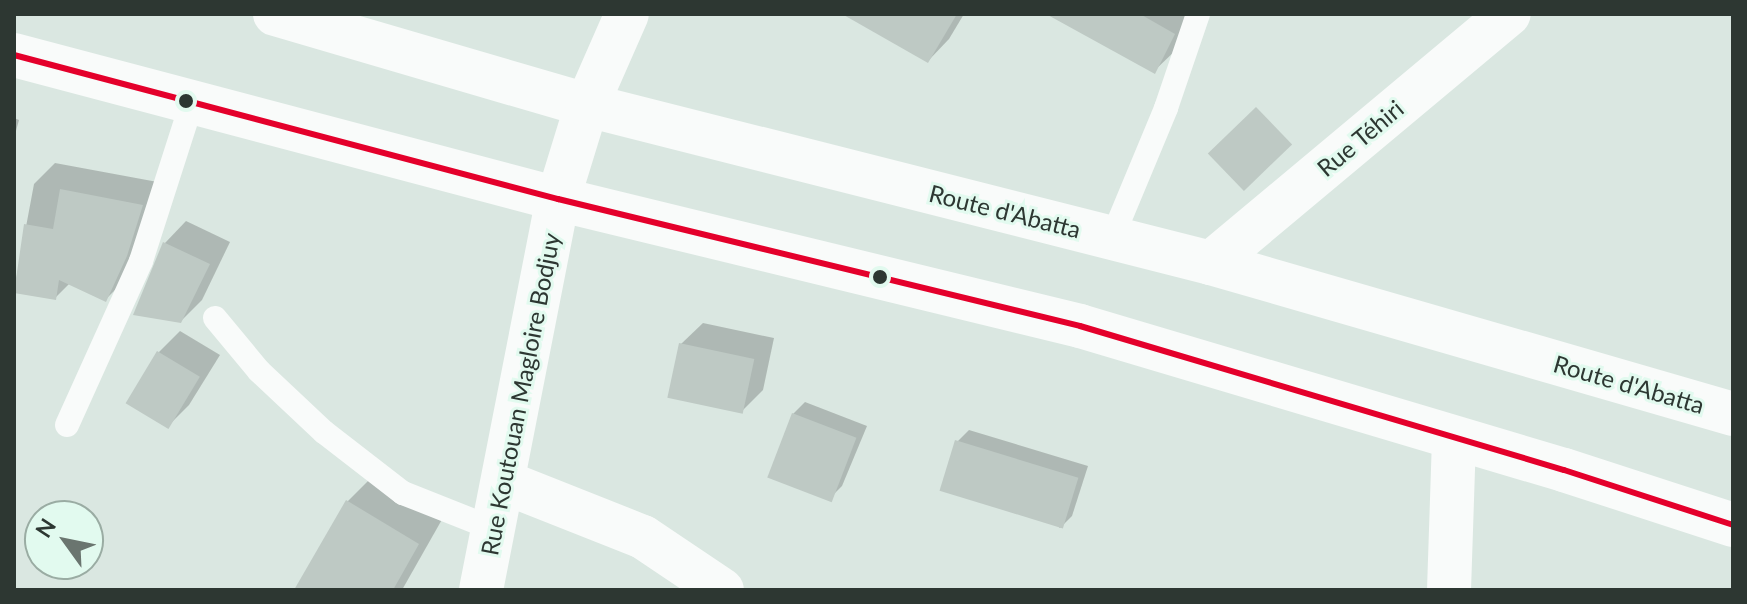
<!DOCTYPE html>
<html>
<head>
<meta charset="utf-8">
<style>
  body { margin:0 }
  #map { position:relative; width:1747px; height:604px; overflow:hidden; background:#dae7e1; font-family:Lato,sans-serif }
  div>[style] { position:absolute }
  [style*='--x'] { left:calc(var(--x)*1px); top:calc(var(--y)*1px); width:calc(var(--w)*1px); rotate:calc(var(--a)*1deg) }
  .shadow>* { inset:0; background:#0003 }
  .building>* { inset:0; background:#bec9c4; transform-origin:0 0 }
  .service>* { height:24px; margin:-12px; padding:0 12px; transform-origin:12px; border-radius:12px; background:#f9fbfa }
  .minor>* { height:44px; margin:-22px; padding:0 22px; transform-origin:22px; border-radius:22px; background:#f9fbfa }
  .tertiary>* { height:44px; margin:-22px; padding:0 22px; transform-origin:22px; border-radius:22px; background:#f9fbfa }
  .bus-1>* { height:6px; margin:-3px; padding:0 3px; transform-origin:3px; border-radius:3px; background:#e4002b }
  .dots>* { width:22px; height:22px; translate:-50% -50%; box-sizing:border-box; border:4px solid #e2faef; border-radius:50% }
  span { translate:-50% -50%; white-space:nowrap; text-align:center; line-height:1.15; -webkit-text-stroke:6px #e2faef; paint-order:stroke }
  .street-label { font-size:24px; color:#2d3732 }
  .frame { position:absolute; inset:0; border:16px solid #2d3732; pointer-events:none }
  .north { position:absolute; left:24px; top:500px; width:80px; height:80px; box-sizing:border-box; background:#e2faef; border:2px solid #9aaca3; border-radius:50%; rotate:303deg; font-size:22px; font-weight:700; line-height:32px; text-align:center; color:#2d3732 }
  .north::after { content:''; display:block; margin:auto; width:28px; height:36px; background:#6a756f; clip-path:polygon(50% 0,100% 100%,50% 72%,0 100%) }
</style>
</head>
<body>
<div id="map">
  <div class="shadow">
    <i style="clip-path:polygon(883px 14px,964px 14px,949px 39px,928px 61px)"></i>
    <i style="clip-path:polygon(1106px 14px,1194px 14px,1176px 50px,1154px 71px)"></i>
    <i style="clip-path:polygon(14px 118px,19px 120px,14px 138px)"></i>
    <i style="clip-path:polygon(55px 163px,163px 183px,127px 278px,106px 299px,70px 283px,55px 298px,14px 291px,34px 184px)"></i>
    <i style="clip-path:polygon(186px 221px,230px 242px,202px 300px,181px 321px,165px 243px)"></i>
    <i style="clip-path:polygon(703px 323px,774px 338px,763px 390px,741px 412px,681px 344px)"></i>
    <i style="clip-path:polygon(180px 331px,220px 355px,189px 405px,168px 426px,159px 352px)"></i>
    <i style="clip-path:polygon(805px 402px,867px 426px,842px 486px,830px 498px,793px 414px)"></i>
    <i style="clip-path:polygon(969px 430px,1088px 466px,1072px 516px,1060px 528px,957px 442px)"></i>
    <i style="clip-path:polygon(374px 475px,444px 516px,402px 590px,296px 590px,347px 502px)"></i>
  </div>
  <div class="building">
    <i style="clip-path:polygon(842px 14px,957px 14px,928px 63px)"></i>
    <i style="clip-path:polygon(1046px 14px,1140px 14px,1175px 34px,1155px 74px)"></i>
    <i style="left:1256px;top:107px;width:52px;height:67px;rotate:46deg"></i>
    <i style="clip-path:polygon(60px 189px,143px 205px,127px 256px,106px 302px,59px 280px,56px 300px,14px 293px,24px 224px,53px 229px)"></i>
    <i style="clip-path:polygon(163px 242px,210px 264px,181px 323px,133px 315px)"></i>
    <i style="left:679px;top:343px;width:77px;height:56px;rotate:12deg"></i>
    <i style="left:157px;top:351px;width:50px;height:61px;rotate:31deg"></i>
    <i style="left:792px;top:413px;width:69px;height:69px;rotate:21deg"></i>
    <i style="left:955px;top:440px;width:129px;height:53px;rotate:17deg"></i>
    <i style="clip-path:polygon(346px 500px,419px 544px,393px 590px,294px 590px)"></i>
  </div>
  <div class="service">
    <i style="--x:1112;--y:238;--w:141;--a:-67.4"></i>
    <i style="--x:1166;--y:108;--w:99;--a:-71.2"></i>
    <i style="--x:215;--y:318;--w:69;--a:50.3"></i>
    <i style="--x:259;--y:371;--w:89;--a:43.2"></i>
    <i style="--x:324;--y:432;--w:100;--a:37.7"></i>
    <i style="--x:403;--y:493;--w:98;--a:21.6"></i>
    <i style="--x:67;--y:425;--w:180;--a:-65.7"></i>
    <i style="--x:141;--y:261;--w:167;--a:-72.2"></i>
  </div>
  <div class="minor">
    <i style="--x:1211;--y:263;--w:388;--a:-39.9"></i>
    <i style="--x:504;--y:482;--w:149;--a:21.6"></i>
    <i style="--x:643;--y:537;--w:95;--a:33.9"></i>
    <i style="--x:481;--y:590;--w:399;--a:-78.9"></i>
    <i style="--x:558;--y:199;--w:98;--a:-72.9"></i>
    <i style="--x:587;--y:105;--w:99;--a:-66.3"></i>
    <i style="--x:1449;--y:590;--w:152;--a:-88.1"></i>
  </div>
  <div class="tertiary">
    <i style="--x:275;--y:14;--w:325;--a:16.3"></i>
    <i style="--x:587;--y:105;--w:644;--a:14.21"></i>
    <i style="--x:1211;--y:263;--w:543;--a:16.13"></i>
    <i style="--x:14;--y:55;--w:563;--a:14.83"></i>
    <i style="--x:558;--y:199;--w:537;--a:13.67"></i>
    <i style="--x:1080;--y:326;--w:505;--a:16.57"></i>
    <i style="--x:1564;--y:470;--w:178;--a:18"></i>
  </div>
  <div class="bus-1">
    <i style="--x:14;--y:55;--w:563;--a:14.83"></i>
    <i style="--x:558;--y:199;--w:537;--a:13.67"></i>
    <i style="--x:1080;--y:326;--w:505;--a:16.57"></i>
    <i style="--x:1564;--y:470;--w:178;--a:18"></i>
  </div>
  <div class="dots">
    <i style="left:186px;top:101px;background:#2d3732"></i>
    <i style="left:880px;top:277px;background:#2d3732"></i>
  </div>
  <div class="street-label">
    <span style="left:1360px;top:138px;rotate:-40deg">Rue Téhiri</span>
    <span style="left:1005px;top:211px;rotate:14deg">Route d'Abatta</span>
    <span style="left:1629px;top:384px;rotate:16deg">Route d'Abatta</span>
    <span style="left:520px;top:394px;rotate:-79deg">Rue Koutouan Magloire Bodjuy</span>
  </div>
  <div class="frame"></div>
  <div class="north">N</div>
</div>
</body>
</html>
